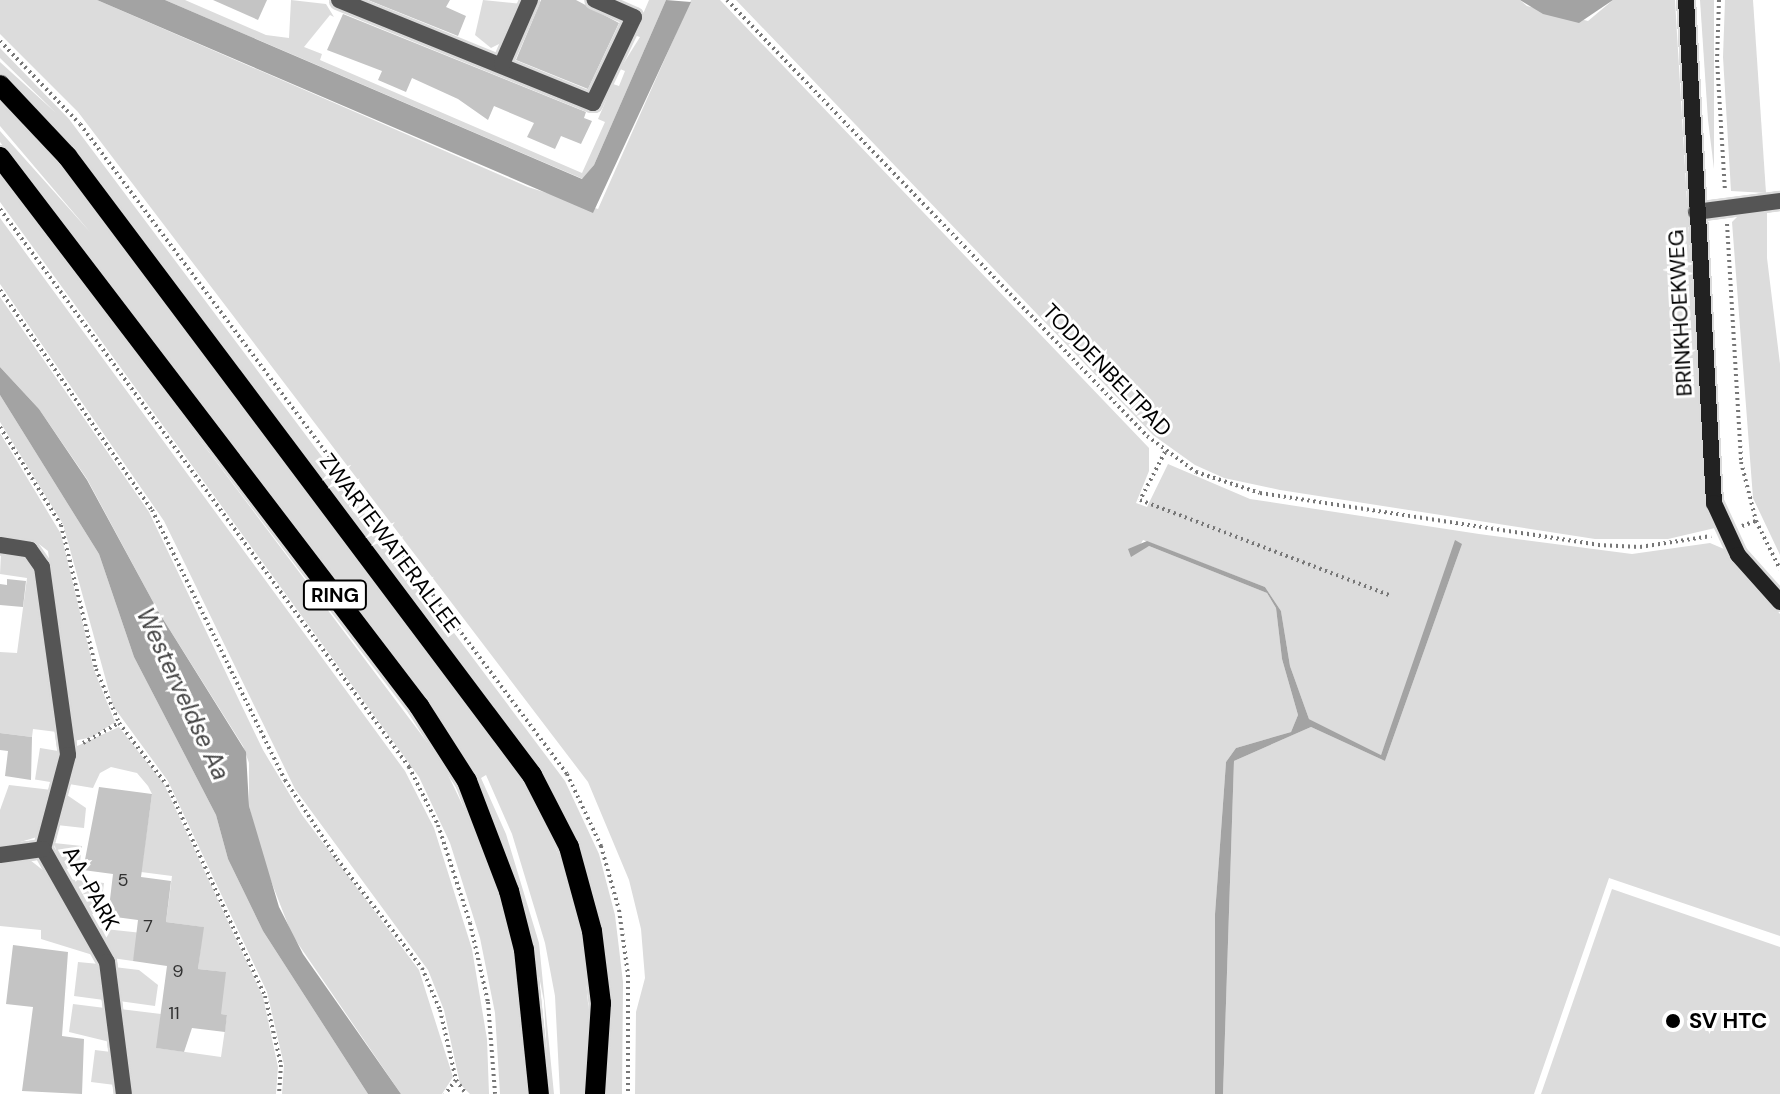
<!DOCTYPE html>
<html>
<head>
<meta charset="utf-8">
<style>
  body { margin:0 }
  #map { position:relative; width:1780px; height:1094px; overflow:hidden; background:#fff; font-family:"DM Sans",sans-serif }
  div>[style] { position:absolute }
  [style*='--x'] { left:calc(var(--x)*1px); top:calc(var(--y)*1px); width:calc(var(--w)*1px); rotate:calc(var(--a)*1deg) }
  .green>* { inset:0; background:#dcdcdc; transform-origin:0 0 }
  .water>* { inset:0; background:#a3a3a3 }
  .building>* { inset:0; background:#c4c4c4 }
  .path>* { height:4px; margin-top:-2px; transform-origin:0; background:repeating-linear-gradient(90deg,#777 0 2px,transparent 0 6px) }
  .roads { filter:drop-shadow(2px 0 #dbdbdb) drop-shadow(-2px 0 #dbdbdb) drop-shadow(0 2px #dbdbdb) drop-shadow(0 -2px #dbdbdb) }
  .street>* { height:16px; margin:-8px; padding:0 8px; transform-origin:8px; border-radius:8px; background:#555 }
  .secondary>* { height:16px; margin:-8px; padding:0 8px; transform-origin:8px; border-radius:8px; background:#222 }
  .primary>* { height:20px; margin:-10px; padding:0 10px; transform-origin:10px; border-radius:10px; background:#000 }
  .dots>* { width:22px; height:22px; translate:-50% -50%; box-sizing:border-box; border:4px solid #fff; border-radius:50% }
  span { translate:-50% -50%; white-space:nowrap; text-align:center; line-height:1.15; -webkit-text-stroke:6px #fff; paint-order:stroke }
  .number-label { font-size:18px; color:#313131 }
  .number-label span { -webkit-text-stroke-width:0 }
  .shield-label span { padding:2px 6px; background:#fff; border:2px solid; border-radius:6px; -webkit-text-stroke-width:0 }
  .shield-label { font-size:20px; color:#000; font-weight:700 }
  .street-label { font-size:22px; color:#000 }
  .poi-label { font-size:22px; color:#000; font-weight:700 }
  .left { translate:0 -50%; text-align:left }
  .water-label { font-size:24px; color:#444; font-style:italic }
</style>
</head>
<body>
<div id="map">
  <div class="green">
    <i style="clip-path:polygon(0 0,97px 0,528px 187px,598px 209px,691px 0,720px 0,1149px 448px,1149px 471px,1136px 503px,1147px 507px,1168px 464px,1250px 499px,1479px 534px,1632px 554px,1710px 543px,1724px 549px,1780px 614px,1780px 936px,1609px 878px,1534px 1094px,1223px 1094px,1234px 761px,1311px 727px,1385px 761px,1462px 544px,1381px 755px,1309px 719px,1290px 666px,1281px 611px,1265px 587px,1143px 540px,1138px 549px,1149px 546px,1267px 593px,1276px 608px,1282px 659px,1298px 715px,1291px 732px,1236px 748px,1226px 762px,1215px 914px,1215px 1094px,635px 1094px,636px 1012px,645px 978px,641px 929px,629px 880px,588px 782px,78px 112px,0 34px)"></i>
    <i style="clip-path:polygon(165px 0,185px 0,266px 35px,289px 38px,291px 0,326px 4px,334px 17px,330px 15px,304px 47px,322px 54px,320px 60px,582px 173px,605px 122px,598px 119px,613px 84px,619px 86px,625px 71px,620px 69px,640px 37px,634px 35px,649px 0,666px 0,594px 165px,583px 179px)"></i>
    <i style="clip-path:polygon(483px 0,522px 4px,505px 41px,491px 48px,475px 35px)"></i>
    <i style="clip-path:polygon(736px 0,1520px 0,1527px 6px,1588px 21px,1613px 0,1675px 0,1703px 468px,1715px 528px,1668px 539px,1595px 539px,1280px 490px,1224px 478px,1195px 465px,1153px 435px)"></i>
    <i style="clip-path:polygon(1700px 0,1714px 0,1714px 169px,1708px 120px)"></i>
    <i style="clip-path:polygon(1725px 0,1753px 0,1766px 193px,1731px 191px,1723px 57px)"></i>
    <i style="clip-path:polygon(0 48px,69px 119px,565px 781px,599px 854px,615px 915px,623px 982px,622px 1094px,605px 1094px,610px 1007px,600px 914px,577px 840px,545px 776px,78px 154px,0 73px,0 62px,56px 113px,0 58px)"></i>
    <i style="clip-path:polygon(0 100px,54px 157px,530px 793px,565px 869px,582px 936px,589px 1014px,584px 1094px,560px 1094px,555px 996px,545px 943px,512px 834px,486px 775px,481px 778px,506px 834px,539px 943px,554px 1094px,549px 1094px,544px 1001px,525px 907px,495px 820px,462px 754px,429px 703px,0 142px,0 131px,90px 232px,0 126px)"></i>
    <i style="clip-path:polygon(0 174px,442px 762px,482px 846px,504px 912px,517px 967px,527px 1094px,500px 1094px,495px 1013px,480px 938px,450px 843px,419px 777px,0 202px)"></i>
    <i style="clip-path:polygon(1767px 211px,1767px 258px,1780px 364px,1780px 555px,1753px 498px,1732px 222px,1740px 214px)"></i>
    <i style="clip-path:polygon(0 218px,405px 771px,434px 828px,472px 949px,487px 1039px,489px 1094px,470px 1094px,460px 1084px,444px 1010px,428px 970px,295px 789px,164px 521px,0 284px)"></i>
    <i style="clip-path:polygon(0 297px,149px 512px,263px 750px,302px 815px,419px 970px,453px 1077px,442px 1094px,401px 1094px,292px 935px,264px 863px,249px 806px,249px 763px,243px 746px,158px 611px,87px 479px,39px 409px,0 367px)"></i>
    <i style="clip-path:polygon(0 395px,99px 554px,134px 657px,216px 815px,228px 859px,263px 931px,368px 1094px,282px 1094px,284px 1065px,267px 992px,168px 781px,113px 706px,63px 524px,0 422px)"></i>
    <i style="clip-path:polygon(0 433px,61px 534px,94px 670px,115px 722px,92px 737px,74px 741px,48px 551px,35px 541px,0 537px)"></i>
    <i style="clip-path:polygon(1px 553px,24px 556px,36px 569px,57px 732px,33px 729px,32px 737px,0 733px,0 652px,17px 653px,27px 578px,0 574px)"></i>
    <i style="clip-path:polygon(119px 727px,164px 784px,263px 997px,278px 1067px,276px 1094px,131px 1094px,120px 1009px,161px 1014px,157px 1048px,221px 1057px,227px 1015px,220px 1014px,225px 972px,198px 969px,203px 927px,166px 922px,172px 876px,141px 872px,152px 794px,148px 786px,137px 773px,111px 767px,100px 773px,93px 788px,69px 784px,75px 747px)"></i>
    <i style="left:40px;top:748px;width:20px;height:32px;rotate:9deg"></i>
    <i style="clip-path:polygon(9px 785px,52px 790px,37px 837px,0 848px,0 810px)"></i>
    <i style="clip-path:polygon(67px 795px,86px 808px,84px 828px,57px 825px)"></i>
    <i style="clip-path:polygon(54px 843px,82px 846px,79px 870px,61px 868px)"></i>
    <i style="clip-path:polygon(30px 860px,49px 875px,96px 956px,41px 939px,41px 930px,0 926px,0 862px)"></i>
    <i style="clip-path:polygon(67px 879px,104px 883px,100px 915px,87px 913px)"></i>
    <i style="clip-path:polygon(1612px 889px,1780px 947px,1780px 1094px,1541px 1094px)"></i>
    <i style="clip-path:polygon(96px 928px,142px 933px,133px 961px,112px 958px)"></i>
    <i style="clip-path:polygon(78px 962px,99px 964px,104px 1000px,74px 996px)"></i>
    <i style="clip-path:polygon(114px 967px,139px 970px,158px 985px,155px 1006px,119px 1001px)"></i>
    <i style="clip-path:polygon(73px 1004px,105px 1008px,110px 1042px,69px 1032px)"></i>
    <i style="clip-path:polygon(95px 1050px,111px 1052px,115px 1085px,91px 1082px)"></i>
  </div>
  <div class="water">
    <i style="clip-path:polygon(97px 0,165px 0,582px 179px,594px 165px,666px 0,691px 2px,593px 213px)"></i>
    <i style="clip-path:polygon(1520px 0,1613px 0,1579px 23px,1543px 14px)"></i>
    <i style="clip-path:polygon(0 367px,39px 409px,87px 480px,158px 611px,246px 752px,249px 806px,279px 907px,303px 954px,401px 1094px,368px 1094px,263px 931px,228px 859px,216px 815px,134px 657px,99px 554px,0 395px)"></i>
    <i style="clip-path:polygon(1455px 540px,1462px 544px,1385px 761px,1311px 727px,1234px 761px,1223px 1094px,1215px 1094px,1215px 914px,1226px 762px,1236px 748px,1291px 732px,1298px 715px,1282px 659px,1276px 608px,1267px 593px,1149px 546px,1131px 557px,1128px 549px,1147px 541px,1265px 587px,1281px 611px,1290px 666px,1309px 719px,1381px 755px)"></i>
  </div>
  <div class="building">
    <i style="clip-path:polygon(213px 0,267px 0,258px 20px)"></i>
    <i style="clip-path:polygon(368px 0,450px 0,446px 7px,466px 16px,458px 36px)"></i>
    <i style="clip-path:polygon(541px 0,576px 0,619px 23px,588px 89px,516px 60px)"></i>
    <i style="clip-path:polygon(343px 14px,586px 112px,584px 118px,592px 121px,581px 144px,561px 136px,555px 149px,527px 137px,534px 123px,494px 106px,488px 120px,458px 99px,412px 78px,406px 92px,378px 80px,382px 71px,327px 50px)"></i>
    <i style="clip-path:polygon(7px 579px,26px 581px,23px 607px,0 605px,0 584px,7px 585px)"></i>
    <i style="clip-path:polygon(0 733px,32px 737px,31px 780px,5px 776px,8px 751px,0 750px)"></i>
    <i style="clip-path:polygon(99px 787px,152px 794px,141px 877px,171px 881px,166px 922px,204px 927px,198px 969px,226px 972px,221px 1014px,227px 1015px,225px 1032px,192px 1028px,184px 1052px,156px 1048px,167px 966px,133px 961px,138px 920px,108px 916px,113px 874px,83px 870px)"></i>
    <i style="clip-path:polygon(13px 945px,68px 952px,62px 1036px,84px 1039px,82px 1094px,22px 1091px,33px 1007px,6px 1004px)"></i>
  </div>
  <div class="path">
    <i style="--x:727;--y:0;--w:605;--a:46.07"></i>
    <i style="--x:1147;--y:436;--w:61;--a:36.3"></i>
    <i style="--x:1196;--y:472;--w:67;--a:18.2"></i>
    <i style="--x:1260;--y:493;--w:342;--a:8.7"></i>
    <i style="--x:1598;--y:545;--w:42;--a:2.7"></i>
    <i style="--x:1640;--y:547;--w:72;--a:-8.8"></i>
    <i style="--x:1719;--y:0;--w:60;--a:91.9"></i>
    <i style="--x:1717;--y:60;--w:131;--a:86.5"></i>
    <i style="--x:0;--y:41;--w:115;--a:46.1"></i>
    <i style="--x:80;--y:124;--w:812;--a:53.16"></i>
    <i style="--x:567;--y:774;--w:80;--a:64.7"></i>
    <i style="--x:601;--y:846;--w:66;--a:74.3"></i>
    <i style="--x:619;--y:910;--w:66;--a:82.1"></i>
    <i style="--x:628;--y:975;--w:119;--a:90"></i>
    <i style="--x:0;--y:209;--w:692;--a:53.76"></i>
    <i style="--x:409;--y:767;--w:65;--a:63.4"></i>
    <i style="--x:438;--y:825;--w:103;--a:71.9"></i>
    <i style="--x:470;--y:923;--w:81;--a:77.2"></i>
    <i style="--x:488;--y:1002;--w:92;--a:85.6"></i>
    <i style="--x:1727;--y:224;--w:238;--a:86.6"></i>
    <i style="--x:1741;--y:462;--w:61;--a:75.7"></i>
    <i style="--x:1756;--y:521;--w:54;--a:63.4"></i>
    <i style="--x:0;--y:290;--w:267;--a:55.4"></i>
    <i style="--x:152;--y:510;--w:301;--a:63.8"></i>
    <i style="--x:285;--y:780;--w:95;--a:56.6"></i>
    <i style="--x:337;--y:859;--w:138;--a:52.1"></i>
    <i style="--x:422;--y:968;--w:46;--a:66.8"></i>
    <i style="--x:440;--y:1010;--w:72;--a:77.1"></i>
    <i style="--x:456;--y:1080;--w:18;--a:128"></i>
    <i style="--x:0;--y:427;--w:115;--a:58.1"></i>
    <i style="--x:61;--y:525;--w:148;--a:76.3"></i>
    <i style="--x:96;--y:669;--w:59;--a:66.9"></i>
    <i style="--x:119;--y:723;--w:78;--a:52.3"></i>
    <i style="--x:167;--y:785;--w:233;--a:65.1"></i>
    <i style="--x:265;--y:996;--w:71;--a:76.9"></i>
    <i style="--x:281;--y:1065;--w:29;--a:94"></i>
    <i style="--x:1165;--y:452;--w:54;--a:117.5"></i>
    <i style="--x:1140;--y:500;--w:269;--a:20.9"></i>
    <i style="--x:1742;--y:526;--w:15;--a:-20"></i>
    <i style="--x:83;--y:743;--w:41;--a:-29.1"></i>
    <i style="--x:456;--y:1080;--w:17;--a:54"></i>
  </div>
  <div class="roads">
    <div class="street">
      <i style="--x:339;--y:0;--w:274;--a:22.1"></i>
      <i style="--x:593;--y:103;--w:95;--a:-64.5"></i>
      <i style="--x:634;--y:17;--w:43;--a:-156.4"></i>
      <i style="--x:502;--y:64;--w:70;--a:-66.4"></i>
      <i style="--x:1696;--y:212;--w:85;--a:-7.5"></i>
      <i style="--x:0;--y:545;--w:30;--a:9"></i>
      <i style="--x:30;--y:550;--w:21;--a:55"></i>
      <i style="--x:42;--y:567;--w:190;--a:82.1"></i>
      <i style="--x:68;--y:755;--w:97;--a:104.9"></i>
      <i style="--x:43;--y:849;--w:130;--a:60.5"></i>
      <i style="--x:107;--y:962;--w:133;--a:82.7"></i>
      <i style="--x:0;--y:855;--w:43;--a:-7.9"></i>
    </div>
    <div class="secondary">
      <i style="--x:1686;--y:0;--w:504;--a:86.81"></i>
      <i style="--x:1714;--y:503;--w:57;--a:65.2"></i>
      <i style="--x:1738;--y:555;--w:63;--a:48.2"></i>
    </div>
    <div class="primary">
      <i style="--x:0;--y:85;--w:98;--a:46.7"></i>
      <i style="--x:67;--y:156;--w:774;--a:53.09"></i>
      <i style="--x:532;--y:775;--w:81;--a:62.8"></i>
      <i style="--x:569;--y:847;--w:87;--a:74.7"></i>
      <i style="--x:592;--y:931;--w:73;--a:82.9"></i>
      <i style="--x:601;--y:1003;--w:91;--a:93.8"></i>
      <i style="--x:0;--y:157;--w:691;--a:52.65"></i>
      <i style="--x:419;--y:706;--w:89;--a:57.4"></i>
      <i style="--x:467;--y:781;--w:118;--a:69.1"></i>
      <i style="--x:509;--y:891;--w:61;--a:75.7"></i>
      <i style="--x:524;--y:950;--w:145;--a:84.1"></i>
    </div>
  </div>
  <div class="dots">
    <i style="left:1673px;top:1021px;background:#000"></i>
  </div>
  <div class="number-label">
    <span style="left:123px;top:880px">5</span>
    <span style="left:148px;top:926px">7</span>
    <span style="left:178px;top:971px">9</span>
    <span style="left:174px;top:1013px">11</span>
  </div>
  <div class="shield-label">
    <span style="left:335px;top:595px">RING</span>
  </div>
  <div class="street-label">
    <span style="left:1680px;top:313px;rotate:-93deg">BRINKHOEKWEG</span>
    <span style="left:1107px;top:370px;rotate:46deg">TODDENBELTPAD</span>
    <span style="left:390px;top:543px;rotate:53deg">ZWARTEWATERALLEE</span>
    <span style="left:91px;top:888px;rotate:61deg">AA-PARK</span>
  </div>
  <div class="poi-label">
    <span class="left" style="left:1689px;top:1021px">SV HTC</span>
  </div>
  <div class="water-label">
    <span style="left:183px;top:694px;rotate:65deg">Westerveldse Aa</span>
  </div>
</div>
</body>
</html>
